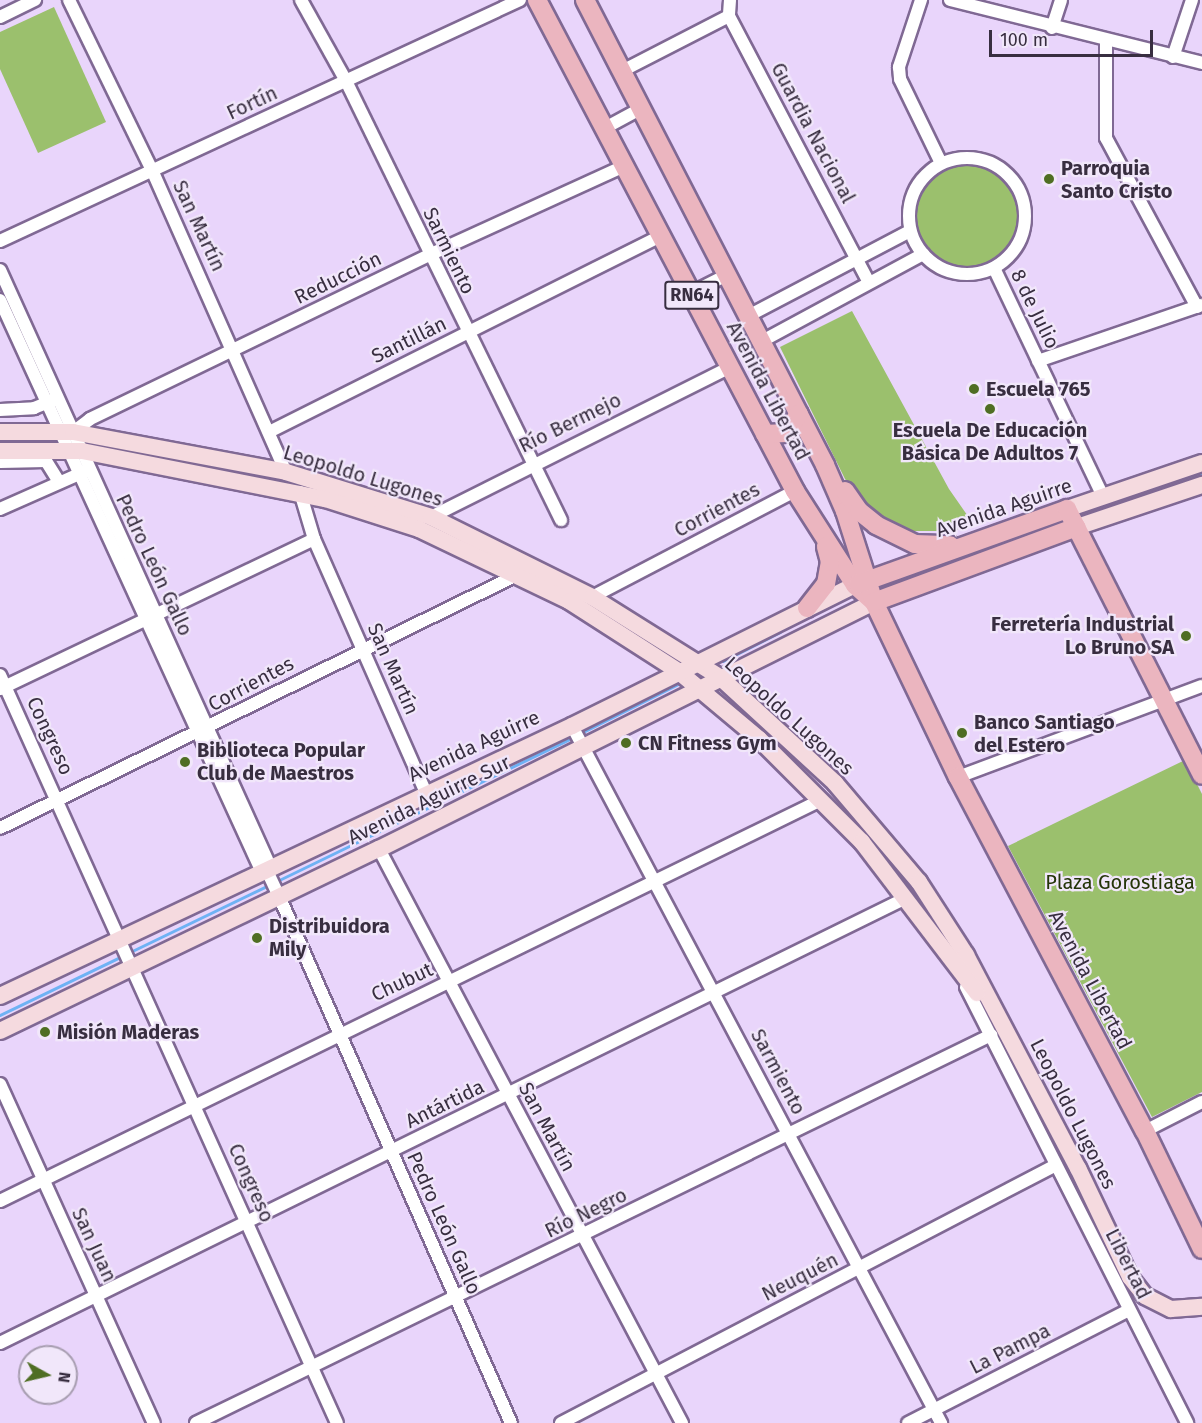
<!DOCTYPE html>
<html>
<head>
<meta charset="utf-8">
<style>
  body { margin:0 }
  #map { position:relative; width:1202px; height:1423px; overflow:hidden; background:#e9d5fb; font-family:"Fira Sans",sans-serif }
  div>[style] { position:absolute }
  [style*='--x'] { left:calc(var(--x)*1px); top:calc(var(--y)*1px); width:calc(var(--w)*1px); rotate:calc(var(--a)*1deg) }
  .green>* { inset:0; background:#9bc06d }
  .round { border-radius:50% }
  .stream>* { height:3px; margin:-1.5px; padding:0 1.5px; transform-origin:1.5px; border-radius:1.5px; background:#6eb2f4 }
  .roads { filter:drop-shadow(2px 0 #806994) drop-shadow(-2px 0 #806994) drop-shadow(0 2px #806994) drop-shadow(0 -2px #806994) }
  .minor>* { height:12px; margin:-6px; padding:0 6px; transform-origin:6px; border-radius:6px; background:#fff }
  .minor>.ring { margin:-6px; padding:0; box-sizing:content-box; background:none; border:12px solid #fff; border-radius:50% }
  .secondary>* { height:16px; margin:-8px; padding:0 8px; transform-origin:8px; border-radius:8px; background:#f5dadf }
  .primary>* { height:18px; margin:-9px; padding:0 9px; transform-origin:9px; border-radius:9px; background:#ebb5bf }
  .dots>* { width:16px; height:16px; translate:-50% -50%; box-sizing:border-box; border:3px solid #f1e7fa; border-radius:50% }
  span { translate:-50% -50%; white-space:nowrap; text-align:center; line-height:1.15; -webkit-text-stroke:4.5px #f1e7fa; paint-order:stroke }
  .shield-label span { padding:2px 4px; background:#f1e7fa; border:2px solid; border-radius:4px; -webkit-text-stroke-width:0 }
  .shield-label { font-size:18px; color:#382e40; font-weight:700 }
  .street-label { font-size:20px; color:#382e40 }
  .poi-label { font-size:20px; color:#382e40; font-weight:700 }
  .left { translate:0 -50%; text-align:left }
  .right { translate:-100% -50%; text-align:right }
  .park-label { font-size:20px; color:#243508 }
  .north { position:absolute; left:18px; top:1345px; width:60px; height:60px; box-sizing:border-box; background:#f1e7fa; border:2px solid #a79db0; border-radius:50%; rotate:98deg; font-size:16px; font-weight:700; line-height:24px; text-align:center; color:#382e40 }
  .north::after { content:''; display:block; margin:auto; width:21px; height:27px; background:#4f6e23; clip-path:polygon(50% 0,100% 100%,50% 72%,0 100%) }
  .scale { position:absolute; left:989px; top:30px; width:164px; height:27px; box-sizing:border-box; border:3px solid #382e40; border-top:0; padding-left:8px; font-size:18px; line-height:21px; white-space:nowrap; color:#382e40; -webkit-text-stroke:4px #f1e7fa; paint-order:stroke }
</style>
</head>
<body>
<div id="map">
  <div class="green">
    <i style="clip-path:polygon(54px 7px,106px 122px,38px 153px,0 69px,0 32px)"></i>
    <i class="round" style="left:914px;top:165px;width:104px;height:104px"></i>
    <i style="clip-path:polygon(852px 311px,949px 489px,972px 522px,955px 531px,908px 531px,872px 513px,845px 479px,780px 347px)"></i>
    <i style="clip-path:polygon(1185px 760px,1202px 794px,1202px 1092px,1152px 1117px,1008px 846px)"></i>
  </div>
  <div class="stream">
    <i style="--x:1092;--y:511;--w:116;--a:-19.1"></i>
    <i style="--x:963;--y:556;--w:85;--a:-18.4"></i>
    <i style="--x:723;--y:661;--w:64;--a:-27"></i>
    <i style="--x:579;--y:734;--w:115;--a:-26.8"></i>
    <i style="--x:277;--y:881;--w:329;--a:-25.9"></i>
    <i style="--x:128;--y:953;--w:159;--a:-25.8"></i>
    <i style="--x:0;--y:1015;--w:136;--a:-25.8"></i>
  </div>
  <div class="roads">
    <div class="minor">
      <i style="--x:69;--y:0;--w:189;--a:64"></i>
      <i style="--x:152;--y:170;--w:330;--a:66.1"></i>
      <i style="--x:301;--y:0;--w:93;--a:60.9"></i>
      <i style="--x:346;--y:81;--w:489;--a:63.9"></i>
      <i style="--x:730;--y:0;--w:16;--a:94"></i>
      <i style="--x:729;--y:16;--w:301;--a:62.3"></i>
      <i style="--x:921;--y:0;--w:71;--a:108.2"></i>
      <i style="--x:899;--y:67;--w:12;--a:85"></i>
      <i style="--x:900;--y:79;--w:93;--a:64"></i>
      <i style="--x:950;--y:0;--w:260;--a:14"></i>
      <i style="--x:0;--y:17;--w:39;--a:-26"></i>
      <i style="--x:1052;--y:28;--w:29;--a:-72"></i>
      <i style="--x:1106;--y:41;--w:97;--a:90"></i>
      <i style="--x:1106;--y:138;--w:192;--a:61.7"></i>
      <i style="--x:1173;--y:57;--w:60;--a:-71.6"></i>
      <i style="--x:622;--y:71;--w:120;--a:-27.2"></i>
      <i style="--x:605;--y:128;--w:42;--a:-28.4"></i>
      <i class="ring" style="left:909px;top:158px;width:104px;height:104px"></i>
      <i style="--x:0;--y:241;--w:573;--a:-24.87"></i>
      <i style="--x:994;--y:268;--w:254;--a:64.5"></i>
      <i style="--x:0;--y:270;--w:654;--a:65.63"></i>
      <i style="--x:270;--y:866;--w:9;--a:96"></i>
      <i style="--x:691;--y:293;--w:42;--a:-26.6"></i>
      <i style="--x:0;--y:300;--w:627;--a:65.4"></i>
      <i style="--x:261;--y:870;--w:9;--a:32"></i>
      <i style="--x:269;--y:875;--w:23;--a:65"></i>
      <i style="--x:279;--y:896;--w:576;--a:66.24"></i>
      <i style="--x:750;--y:315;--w:181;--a:-27.7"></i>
      <i style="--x:764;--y:340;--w:181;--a:-28.4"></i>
      <i style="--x:1038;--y:361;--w:173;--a:-18.9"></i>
      <i style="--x:0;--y:410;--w:34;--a:-3"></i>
      <i style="--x:34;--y:408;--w:22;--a:-22"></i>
      <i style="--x:271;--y:431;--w:436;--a:-26.6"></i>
      <i style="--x:73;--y:432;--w:21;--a:-37"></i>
      <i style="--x:90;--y:419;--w:377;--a:-25.8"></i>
      <i style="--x:429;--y:255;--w:214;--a:-24.5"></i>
      <i style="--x:0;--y:462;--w:46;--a:-1.2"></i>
      <i style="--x:46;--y:461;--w:25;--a:58"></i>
      <i style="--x:300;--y:492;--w:49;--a:73.4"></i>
      <i style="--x:314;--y:539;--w:278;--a:66.2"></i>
      <i style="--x:0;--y:509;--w:94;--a:-23.8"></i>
      <i style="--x:431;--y:517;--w:333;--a:-26.6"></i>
      <i style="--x:592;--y:597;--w:229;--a:-27.6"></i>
      <i style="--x:0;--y:675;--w:820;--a:65.75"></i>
      <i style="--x:0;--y:689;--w:348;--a:-25.5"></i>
      <i style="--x:572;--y:726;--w:789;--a:62.1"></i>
      <i style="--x:958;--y:777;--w:260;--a:-20.5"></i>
      <i style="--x:0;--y:828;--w:578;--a:-26.08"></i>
      <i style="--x:379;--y:849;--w:649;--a:62.17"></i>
      <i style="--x:966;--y:987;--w:489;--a:63.1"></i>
      <i style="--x:0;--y:1084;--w:372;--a:65.6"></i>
      <i style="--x:1145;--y:1131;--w:64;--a:-27"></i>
      <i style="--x:0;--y:1201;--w:914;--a:-26.03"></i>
      <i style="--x:0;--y:1343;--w:1009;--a:-26.16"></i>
      <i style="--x:196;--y:1423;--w:885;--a:-26.01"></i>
      <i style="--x:561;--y:1423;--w:558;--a:-27.53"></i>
      <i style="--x:908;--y:1423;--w:248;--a:-27.1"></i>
    </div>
    <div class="secondary">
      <i style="--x:0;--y:432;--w:73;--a:0"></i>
      <i style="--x:73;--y:432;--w:217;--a:10.6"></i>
      <i style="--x:286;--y:472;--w:152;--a:17.2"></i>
      <i style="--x:431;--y:517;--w:180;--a:26.4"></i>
      <i style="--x:592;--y:597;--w:152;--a:32.1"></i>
      <i style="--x:721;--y:678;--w:155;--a:42.6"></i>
      <i style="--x:835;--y:783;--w:130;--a:49.7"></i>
      <i style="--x:919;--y:882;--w:87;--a:57.2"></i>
      <i style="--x:966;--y:955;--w:241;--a:62.3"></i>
      <i style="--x:1078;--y:1168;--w:121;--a:64.5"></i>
      <i style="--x:1130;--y:1277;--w:24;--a:52"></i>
      <i style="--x:1145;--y:1296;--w:29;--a:27"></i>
      <i style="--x:1171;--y:1309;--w:31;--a:-4"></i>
      <i style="--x:0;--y:451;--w:82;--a:0"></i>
      <i style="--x:82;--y:451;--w:248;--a:11.2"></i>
      <i style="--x:325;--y:499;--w:99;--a:17.7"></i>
      <i style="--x:419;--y:529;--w:166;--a:25.6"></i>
      <i style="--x:569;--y:601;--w:130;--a:32.7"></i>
      <i style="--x:678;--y:671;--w:106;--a:40"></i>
      <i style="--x:759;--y:739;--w:146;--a:45"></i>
      <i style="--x:862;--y:842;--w:190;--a:52.7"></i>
      <i style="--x:1067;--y:509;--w:143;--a:-18.8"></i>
      <i style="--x:1077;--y:527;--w:132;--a:-18.6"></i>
      <i style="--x:0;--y:996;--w:633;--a:-25.27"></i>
      <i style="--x:572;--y:726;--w:316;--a:-26.5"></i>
      <i style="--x:0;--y:1031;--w:420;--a:-25.7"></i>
      <i style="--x:379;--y:849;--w:553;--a:-26.52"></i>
    </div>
    <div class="primary">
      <i style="--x:537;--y:0;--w:555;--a:62.28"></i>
      <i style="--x:795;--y:491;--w:112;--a:57.4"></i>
      <i style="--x:855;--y:585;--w:25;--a:42"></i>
      <i style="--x:585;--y:0;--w:523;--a:62.7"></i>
      <i style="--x:825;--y:465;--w:50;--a:66.5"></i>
      <i style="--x:845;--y:511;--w:96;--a:72.3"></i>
      <i style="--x:874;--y:602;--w:194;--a:64.4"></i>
      <i style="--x:958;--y:777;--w:400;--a:62.2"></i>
      <i style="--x:1145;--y:1131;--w:131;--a:64.2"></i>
      <i style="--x:765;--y:434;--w:21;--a:-3"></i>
      <i style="--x:786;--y:433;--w:23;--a:-56"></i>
      <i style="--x:845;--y:491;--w:24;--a:55"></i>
      <i style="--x:859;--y:511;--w:22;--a:39"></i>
      <i style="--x:876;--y:525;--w:43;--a:26"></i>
      <i style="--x:915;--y:544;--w:35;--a:2"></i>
      <i style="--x:858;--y:584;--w:222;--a:-19.7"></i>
      <i style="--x:1067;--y:509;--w:298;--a:63.1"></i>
      <i style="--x:874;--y:602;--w:216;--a:-20.3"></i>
      <i style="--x:807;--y:608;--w:31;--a:-52"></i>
      <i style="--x:826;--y:584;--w:22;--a:-80"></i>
      <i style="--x:830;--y:562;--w:16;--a:-105"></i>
    </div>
  </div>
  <div class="dots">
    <i style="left:1049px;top:179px;background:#4f6e23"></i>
    <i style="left:974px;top:389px;background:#4f6e23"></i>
    <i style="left:990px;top:409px;background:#4f6e23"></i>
    <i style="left:1186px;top:636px;background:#4f6e23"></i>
    <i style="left:962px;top:733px;background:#4f6e23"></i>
    <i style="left:626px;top:743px;background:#4f6e23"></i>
    <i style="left:185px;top:762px;background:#4f6e23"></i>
    <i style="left:257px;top:938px;background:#4f6e23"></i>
    <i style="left:45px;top:1032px;background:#4f6e23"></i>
  </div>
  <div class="shield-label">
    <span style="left:692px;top:295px">RN64</span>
  </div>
  <div class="street-label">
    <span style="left:252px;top:103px;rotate:-25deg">Fortín</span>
    <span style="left:813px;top:133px;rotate:62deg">Guardia Nacional</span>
    <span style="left:199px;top:226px;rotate:65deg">San Martín</span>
    <span style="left:449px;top:251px;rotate:64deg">Sarmiento</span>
    <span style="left:338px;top:278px;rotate:-26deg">Reducción</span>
    <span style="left:1035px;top:309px;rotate:64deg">8 de Julio</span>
    <span style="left:409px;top:340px;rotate:-26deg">Santillán</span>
    <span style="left:768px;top:391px;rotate:62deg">Avenida Libertad</span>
    <span style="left:570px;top:423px;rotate:-26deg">Río Bermejo</span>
    <span style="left:363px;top:476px;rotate:17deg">Leopoldo Lugones</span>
    <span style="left:1004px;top:508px;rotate:-19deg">Avenida Aguirre</span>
    <span style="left:717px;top:510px;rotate:-28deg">Corrientes</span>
    <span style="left:154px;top:565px;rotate:65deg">Pedro León Gallo</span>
    <span style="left:393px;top:669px;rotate:66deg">San Martín</span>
    <span style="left:251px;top:684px;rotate:-28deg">Corrientes</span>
    <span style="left:789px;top:716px;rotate:42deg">Leopoldo Lugones</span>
    <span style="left:50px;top:736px;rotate:65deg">Congreso</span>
    <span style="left:474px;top:746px;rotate:-25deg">Avenida Aguirre</span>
    <span style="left:429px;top:800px;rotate:-26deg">Avenida Aguirre Sur</span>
    <span style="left:1090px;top:980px;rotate:62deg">Avenida Libertad</span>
    <span style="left:402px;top:982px;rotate:-25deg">Chubut</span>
    <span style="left:778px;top:1072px;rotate:62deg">Sarmiento</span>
    <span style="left:445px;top:1104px;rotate:-26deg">Antártida</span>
    <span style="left:1073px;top:1114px;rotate:63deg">Leopoldo Lugones</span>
    <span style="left:547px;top:1127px;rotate:62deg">San Martín</span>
    <span style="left:251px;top:1183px;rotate:66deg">Congreso</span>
    <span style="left:586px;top:1213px;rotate:-26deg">Río Negro</span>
    <span style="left:444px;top:1223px;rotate:66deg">Pedro León Gallo</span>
    <span style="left:94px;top:1245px;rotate:65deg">San Juan</span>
    <span style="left:1128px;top:1264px;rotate:63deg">Libertad</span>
    <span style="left:800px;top:1277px;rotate:-27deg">Neuquén</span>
    <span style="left:1010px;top:1349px;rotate:-27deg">La Pampa</span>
  </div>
  <div class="poi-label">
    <span class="left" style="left:1061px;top:180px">Parroquia<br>Santo Cristo</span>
    <span class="left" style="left:986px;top:389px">Escuela 765</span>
    <span style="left:990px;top:442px">Escuela De Educación<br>Básica De Adultos 7</span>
    <span class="right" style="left:1174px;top:636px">Ferretería Industrial<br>Lo Bruno SA</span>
    <span class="left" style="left:974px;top:734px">Banco Santiago<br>del Estero</span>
    <span class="left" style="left:638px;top:743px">CN Fitness Gym</span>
    <span class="left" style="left:197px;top:762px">Biblioteca Popular<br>Club de Maestros</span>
    <span class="left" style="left:269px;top:938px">Distribuidora<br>Mily</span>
    <span class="left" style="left:57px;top:1032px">Misión Maderas</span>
  </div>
  <div class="park-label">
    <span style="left:1120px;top:882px">Plaza Gorostiaga</span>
  </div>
  <div class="north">N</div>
  <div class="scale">100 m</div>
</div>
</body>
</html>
